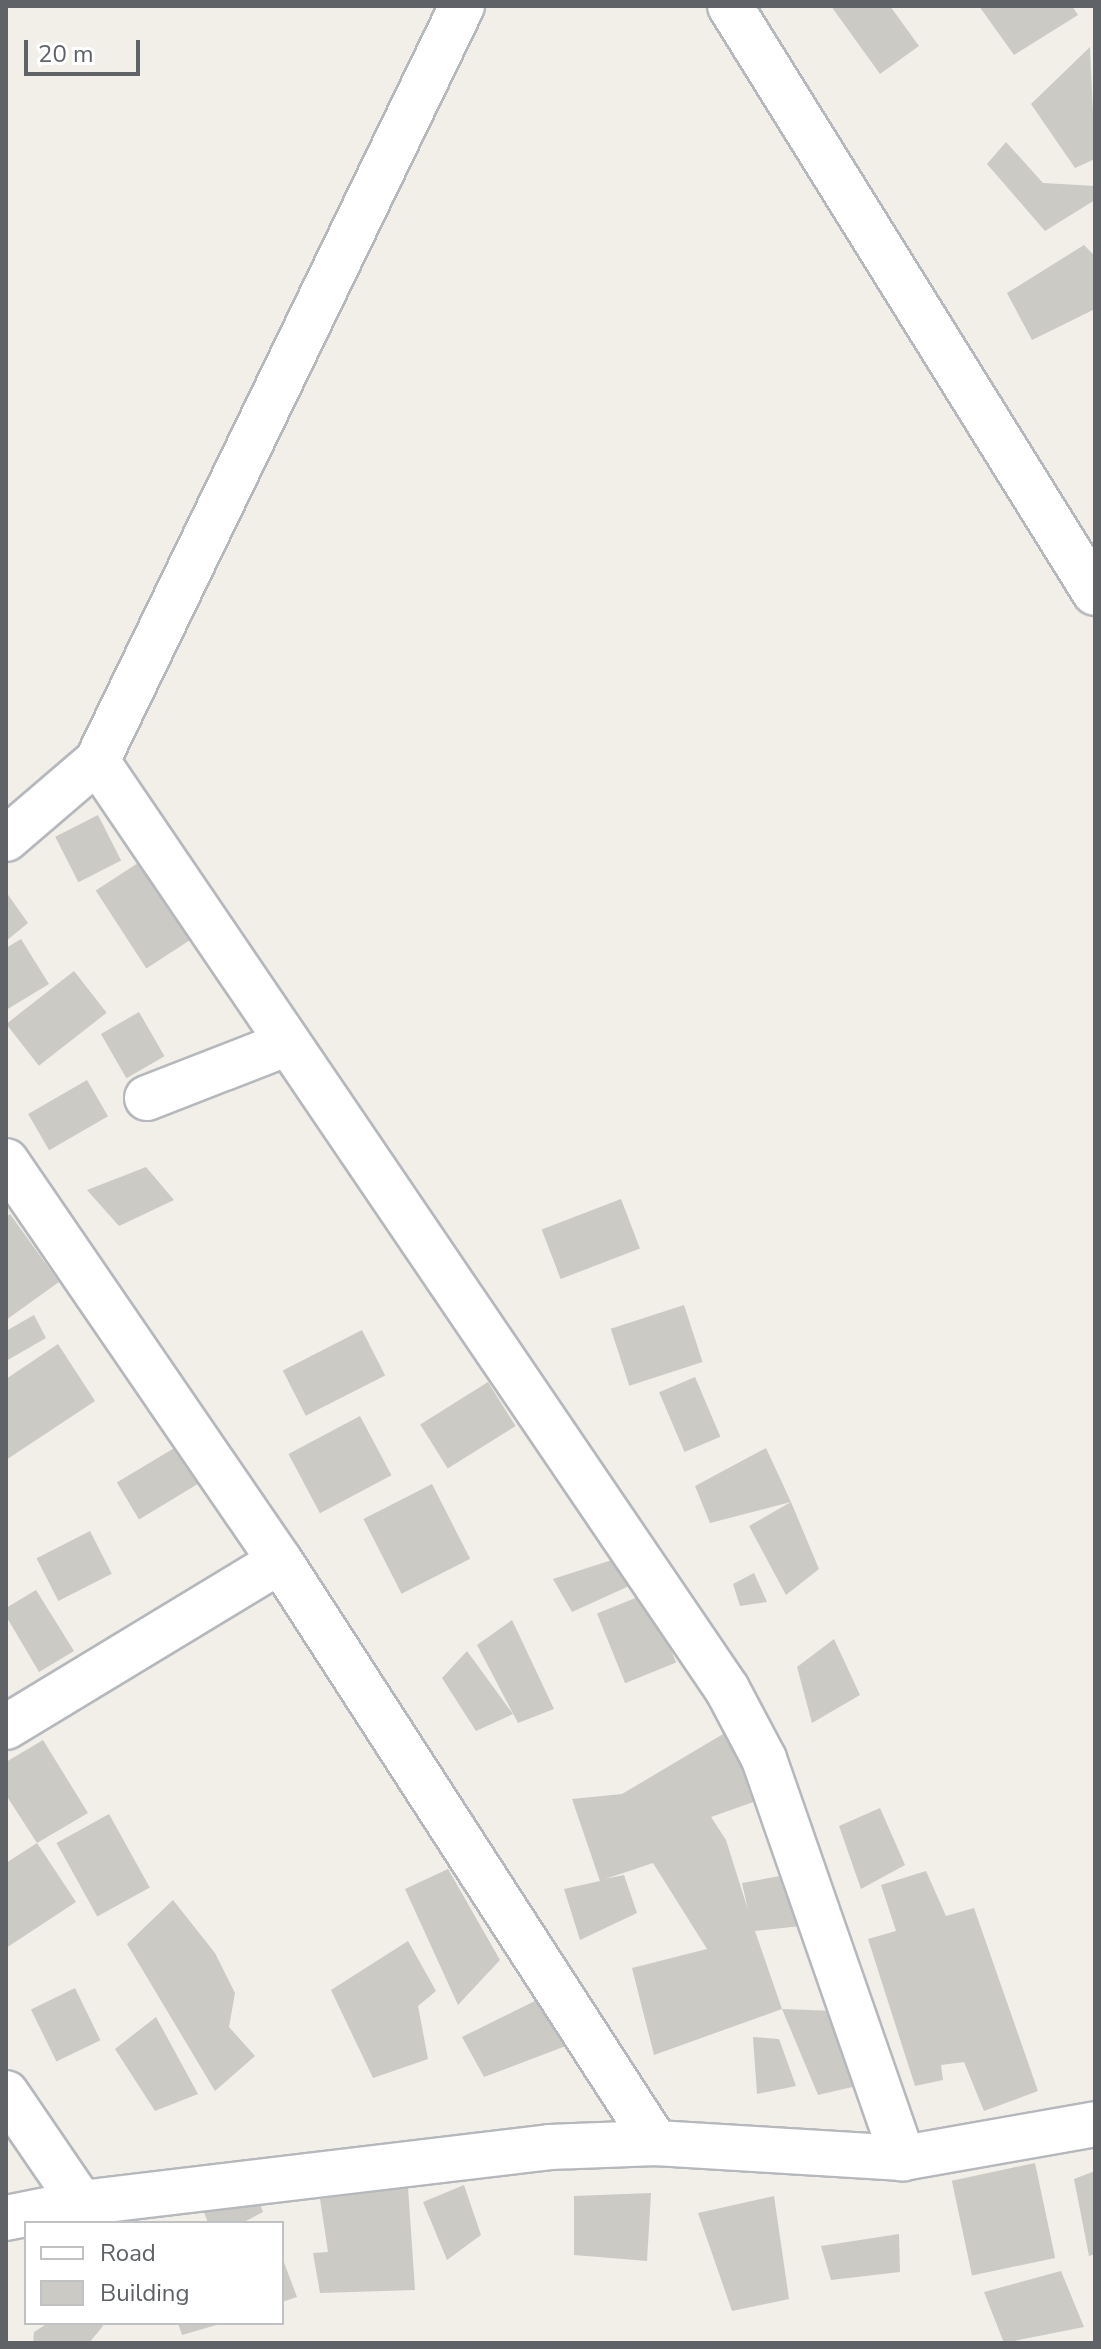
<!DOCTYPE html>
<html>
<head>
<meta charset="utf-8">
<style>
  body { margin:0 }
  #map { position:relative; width:1101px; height:2349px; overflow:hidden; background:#f1efe8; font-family:"Nunito Sans",sans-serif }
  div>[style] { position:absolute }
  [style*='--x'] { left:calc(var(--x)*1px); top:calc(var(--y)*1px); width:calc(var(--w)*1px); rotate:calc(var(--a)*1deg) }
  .building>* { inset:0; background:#cccac5; transform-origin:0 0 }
  .roads { filter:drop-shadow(2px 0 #b5b8bc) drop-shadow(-2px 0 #b5b8bc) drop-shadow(0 2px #b5b8bc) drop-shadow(0 -2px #b5b8bc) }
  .minor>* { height:44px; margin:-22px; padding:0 22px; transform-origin:22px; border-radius:22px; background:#fff }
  span { translate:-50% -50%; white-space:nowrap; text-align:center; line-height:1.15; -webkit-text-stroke:7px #fff; paint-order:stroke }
  .frame { position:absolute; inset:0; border:8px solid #5f6368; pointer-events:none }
  .legend { position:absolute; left:24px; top:2221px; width:260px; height:104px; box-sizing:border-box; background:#fff; border:2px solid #bfc1c3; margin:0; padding:10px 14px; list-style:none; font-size:24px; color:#5f6368 }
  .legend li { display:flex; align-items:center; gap:16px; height:40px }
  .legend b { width:40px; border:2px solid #bfc1c3 }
  .scale { position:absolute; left:24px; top:40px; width:116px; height:36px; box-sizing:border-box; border:4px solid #5f6368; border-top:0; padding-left:10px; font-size:24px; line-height:28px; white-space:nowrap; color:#5f6368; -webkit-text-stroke:6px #fff; paint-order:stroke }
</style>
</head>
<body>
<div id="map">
  <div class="building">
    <i style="clip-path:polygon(831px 6px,890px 6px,919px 46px,880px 74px)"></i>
    <i style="clip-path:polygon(979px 6px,1072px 6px,1078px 15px,1014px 55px)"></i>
    <i style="clip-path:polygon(1090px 47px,1095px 159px,1075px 168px,1031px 104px)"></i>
    <i style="clip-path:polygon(1006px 142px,1043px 183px,1095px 186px,1095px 200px,1045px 231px,987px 164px)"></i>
    <i style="clip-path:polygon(1084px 245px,1095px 256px,1095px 309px,1032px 340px,1007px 293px)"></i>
    <i style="left:98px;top:815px;width:51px;height:48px;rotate:63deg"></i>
    <i style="left:141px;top:861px;width:93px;height:54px;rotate:57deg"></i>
    <i style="clip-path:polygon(6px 892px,28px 923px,6px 941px)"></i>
    <i style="clip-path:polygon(21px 939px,49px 984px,6px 1010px,6px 948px)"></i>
    <i style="left:74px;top:971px;width:53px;height:86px;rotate:52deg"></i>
    <i style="left:139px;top:1012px;width:51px;height:44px;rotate:60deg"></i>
    <i style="left:87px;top:1080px;width:42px;height:68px;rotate:60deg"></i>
    <i style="clip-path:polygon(146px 1167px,174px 1200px,119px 1226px,87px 1190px)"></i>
    <i style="left:621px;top:1199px;width:53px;height:85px;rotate:69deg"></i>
    <i style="clip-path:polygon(10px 1214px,59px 1282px,6px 1320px,6px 1217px)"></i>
    <i style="left:684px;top:1305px;width:60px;height:77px;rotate:72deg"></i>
    <i style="clip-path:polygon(34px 1315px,46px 1338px,6px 1361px,6px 1331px)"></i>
    <i style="left:362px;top:1330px;width:51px;height:89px;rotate:63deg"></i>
    <i style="clip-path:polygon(58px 1344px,95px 1401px,6px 1460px,6px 1379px)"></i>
    <i style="left:695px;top:1377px;width:65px;height:39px;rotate:67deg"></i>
    <i style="left:488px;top:1382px;width:52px;height:80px;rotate:58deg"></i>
    <i style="left:360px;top:1416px;width:67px;height:81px;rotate:62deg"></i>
    <i style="left:176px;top:1447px;width:43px;height:69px;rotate:59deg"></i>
    <i style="clip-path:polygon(766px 1448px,791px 1502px,819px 1569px,786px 1595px,749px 1526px,791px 1502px,710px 1523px,695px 1486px)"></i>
    <i style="left:432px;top:1484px;width:84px;height:77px;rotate:63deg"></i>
    <i style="left:90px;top:1531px;width:48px;height:60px;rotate:63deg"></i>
    <i style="clip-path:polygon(618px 1558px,651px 1576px,572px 1612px,553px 1579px)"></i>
    <i style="clip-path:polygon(754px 1573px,767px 1602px,740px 1606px,733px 1584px)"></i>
    <i style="clip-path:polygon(36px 1590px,74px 1651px,39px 1672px,6px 1616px,6px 1608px)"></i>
    <i style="left:648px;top:1593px;width:75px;height:55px;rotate:68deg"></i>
    <i style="clip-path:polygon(512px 1620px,554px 1709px,518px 1723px,477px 1645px)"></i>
    <i style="clip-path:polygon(834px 1639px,860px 1695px,812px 1723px,797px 1667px)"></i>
    <i style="clip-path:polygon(467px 1651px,513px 1714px,476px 1731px,442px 1678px)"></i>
    <i style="clip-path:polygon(745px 1721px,776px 1794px,711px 1817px,726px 1840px,748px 1910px,742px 1883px,785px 1875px,801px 1926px,755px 1931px,782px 2009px,654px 2055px,632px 1968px,707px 1949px,653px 1863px,605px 1879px,624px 1875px,637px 1913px,580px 1940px,564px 1889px,600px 1881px,572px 1799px,622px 1794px)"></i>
    <i style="clip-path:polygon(43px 1740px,88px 1813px,37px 1843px,76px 1902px,6px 1948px,6px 1863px,37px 1843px,6px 1795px,6px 1762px)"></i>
    <i style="clip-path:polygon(880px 1808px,905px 1865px,861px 1889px,839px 1826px)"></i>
    <i style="left:109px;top:1814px;width:84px;height:60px;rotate:61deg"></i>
    <i style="clip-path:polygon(448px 1869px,500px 1960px,458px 2005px,405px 1889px)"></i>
    <i style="clip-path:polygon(926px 1871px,946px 1916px,974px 1908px,1038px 2091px,984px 2111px,964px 2062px,941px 2065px,943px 2080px,915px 2086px,868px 1939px,896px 1931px,881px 1885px)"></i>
    <i style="clip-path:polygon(173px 1900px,215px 1953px,235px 1993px,229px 2027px,255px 2056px,215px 2091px,127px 1944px)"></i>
    <i style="clip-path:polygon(408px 1941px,436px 1991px,418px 2006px,428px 2059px,373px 2078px,331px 1990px)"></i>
    <i style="left:75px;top:1988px;width:58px;height:49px;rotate:64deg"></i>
    <i style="clip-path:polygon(543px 1997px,571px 2044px,484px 2077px,462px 2037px)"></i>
    <i style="clip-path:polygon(782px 2009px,835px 2011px,861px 2085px,818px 2095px)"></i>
    <i style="clip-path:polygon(156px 2017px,198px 2094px,155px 2111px,115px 2049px)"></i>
    <i style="clip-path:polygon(753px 2037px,779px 2039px,796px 2086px,757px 2094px)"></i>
    <i style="left:1035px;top:2163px;width:97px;height:85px;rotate:78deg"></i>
    <i style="clip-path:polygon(1095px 2171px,1095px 2254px,1089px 2256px,1074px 2179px)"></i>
    <i style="clip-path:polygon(464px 2185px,481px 2235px,447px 2260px,423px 2202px)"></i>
    <i style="clip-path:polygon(408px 2187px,415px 2290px,320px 2293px,313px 2253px,328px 2252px,320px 2199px)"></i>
    <i style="clip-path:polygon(651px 2193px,647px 2261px,574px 2255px,574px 2196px)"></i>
    <i style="clip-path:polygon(774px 2196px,789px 2299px,732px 2311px,698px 2213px)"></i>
    <i style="clip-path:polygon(258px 2198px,263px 2212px,242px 2223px,208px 2223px,201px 2204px)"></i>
    <i style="clip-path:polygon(899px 2234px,900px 2272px,831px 2280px,821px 2246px)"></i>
    <i style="clip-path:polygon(282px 2257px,297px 2297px,282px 2302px)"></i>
    <i style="clip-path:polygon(1061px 2271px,1084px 2327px,1004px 2343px,984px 2292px)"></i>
    <i style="clip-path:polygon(48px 2323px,101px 2323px,103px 2326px,89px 2343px,33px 2343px,34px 2332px)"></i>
    <i style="clip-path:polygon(178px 2323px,220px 2323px,220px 2324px,182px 2335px)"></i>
  </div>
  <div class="roads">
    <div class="minor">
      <i style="--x:462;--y:6;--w:839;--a:115.8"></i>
      <i style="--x:97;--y:761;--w:1122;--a:55.83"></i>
      <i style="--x:727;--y:1689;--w:79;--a:62.1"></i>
      <i style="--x:764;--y:1759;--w:423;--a:70.8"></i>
      <i style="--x:730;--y:6;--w:691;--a:58.13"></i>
      <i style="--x:6;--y:839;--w:120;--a:-40.6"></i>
      <i style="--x:147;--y:1098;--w:151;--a:-21.3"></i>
      <i style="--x:6;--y:1161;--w:485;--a:55.6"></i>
      <i style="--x:280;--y:1561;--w:693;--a:57.14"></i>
      <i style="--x:6;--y:1727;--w:320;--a:-31.2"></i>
      <i style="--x:6;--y:2093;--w:133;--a:55.7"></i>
      <i style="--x:6;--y:2218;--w:76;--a:-11.3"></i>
      <i style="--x:81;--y:2203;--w:472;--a:-6.8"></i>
      <i style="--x:550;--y:2147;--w:106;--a:-2.2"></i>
      <i style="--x:656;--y:2143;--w:247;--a:3.5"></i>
      <i style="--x:903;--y:2158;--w:195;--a:-10"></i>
    </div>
  </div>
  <div class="frame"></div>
  <ul class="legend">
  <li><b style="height:10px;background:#fff"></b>Road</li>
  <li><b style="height:22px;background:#cccac5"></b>Building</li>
  </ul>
  <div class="scale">20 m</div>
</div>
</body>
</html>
